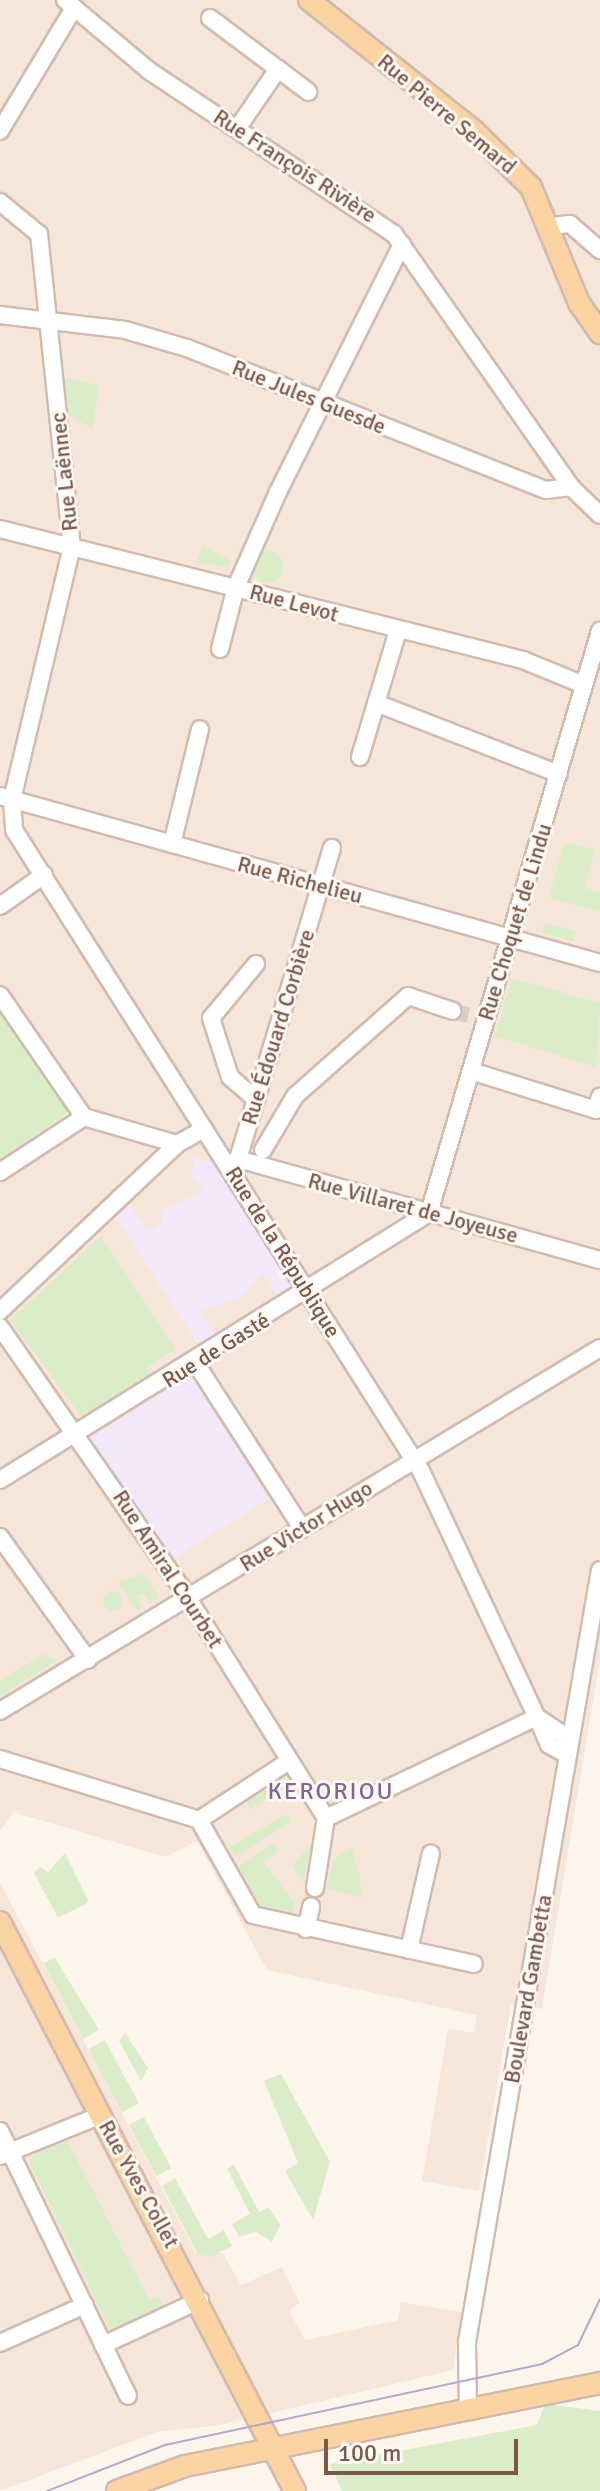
<!DOCTYPE html>
<html>
<head>
<meta charset="utf-8">
<style>
  body { margin:0 }
  #map { position:relative; width:600px; height:2491px; overflow:hidden; background:#fdf5ec; font-family:Signika,sans-serif }
  div>[style] { position:absolute }
  [style*='--x'] { left:calc(var(--x)*1px); top:calc(var(--y)*1px); width:calc(var(--w)*1px); rotate:calc(var(--a)*1deg) }
  .residential>* { inset:0; background:#f5e6d9 }
  .education>* { inset:0; background:#f2e8fa; transform-origin:0 0 }
  .green>* { inset:0; background:#daedc8; transform-origin:0 0 }
  .round { border-radius:50% }
  .minor-tunnel>* { height:16px; margin-top:-8px; transform-origin:0; background:repeating-linear-gradient(90deg,#dccec4 0 16px,transparent 0 24px) }
  .roads { filter:drop-shadow(2px 0 #d1bbaf) drop-shadow(-2px 0 #d1bbaf) drop-shadow(0 2px #d1bbaf) drop-shadow(0 -2px #d1bbaf) }
  .minor>* { height:16px; margin:-8px; padding:0 8px; transform-origin:8px; border-radius:8px; background:#fff }
  .major>* { height:20px; margin:-10px; padding:0 10px; transform-origin:10px; border-radius:10px; background:#fcd3a3 }
  .tram>* { height:2px; margin:-1px; padding:0 1px; transform-origin:1px; border-radius:1px; background:#b7a7ca }
  span { translate:-50% -50%; white-space:nowrap; text-align:center; line-height:1.15; -webkit-text-stroke:6px #fff9f3; paint-order:stroke }
  .street-label { font-size:22px; color:#7b594c }
  .neighbourhood-label { font-size:24px; color:#816596; letter-spacing:2px }
  .scale { position:absolute; left:324px; top:2439px; width:194px; height:36px; box-sizing:border-box; border:4px solid #7b594c; border-top:0; padding-left:10px; font-size:24px; line-height:28px; white-space:nowrap; color:#7b594c; -webkit-text-stroke:6px #fff9f3; paint-order:stroke }
</style>
</head>
<body>
<div id="map">
  <div class="residential">
    <i style="clip-path:polygon(0 0,600px 0,600px 1659px,542px 2009px,511px 2004px,479px 2191px,422px 2181px,448px 2029px,474px 2033px,477px 2015px,267px 1970px,197px 1841px,165px 1857px,13px 1812px,0 1831px,0 1159px,70px 1112px,0 1011px)"></i>
    <i style="clip-path:polygon(0 1883px,196px 2253px,223px 2253px,241px 2285px,282px 2267px,300px 2303px,289px 2310px,305px 2340px,398px 2320px,401px 2302px,462px 2312px,453px 2370px,221px 2425px,157px 2432px,0 2491px)"></i>
  </div>
  <div class="education">
    <i style="clip-path:polygon(190px 1157px,215px 1164px,295px 1290px,280px 1299px,262px 1272px,241px 1298px,200px 1311px,217px 1337px,200px 1347px,115px 1216px,129px 1203px,148px 1231px,162px 1221px,161px 1211px,205px 1189px,189px 1177px,195px 1166px)"></i>
    <i style="left:191px;top:1375px;width:146px;height:119px;rotate:58deg"></i>
  </div>
  <div class="green">
    <i style="clip-path:polygon(62px 377px,98px 386px,93px 429px,66px 413px)"></i>
    <i style="clip-path:polygon(203px 546px,230px 560px,228px 567px,196px 563px)"></i>
    <i class="round" style="left:251px;top:551px;width:32px;height:32px"></i>
    <i style="clip-path:polygon(571px 843px,595px 850px,585px 888px,600px 893px,600px 912px,549px 897px,563px 847px)"></i>
    <i style="left:545px;top:923px;width:32px;height:10px;rotate:16deg"></i>
    <i style="clip-path:polygon(512px 978px,600px 1003px,596px 1067px,495px 1036px)"></i>
    <i style="clip-path:polygon(0 1011px,70px 1112px,0 1159px)"></i>
    <i style="clip-path:polygon(101px 1236px,176px 1349px,146px 1368px,149px 1375px,81px 1416px,10px 1320px)"></i>
    <i style="clip-path:polygon(143px 1574px,159px 1598px,150px 1603px,143px 1593px,136px 1596px,143px 1607px,138px 1611px,118px 1583px)"></i>
    <i class="round" style="left:103px;top:1591px;width:20px;height:20px"></i>
    <i style="clip-path:polygon(44px 1654px,56px 1661px,0 1696px,0 1681px)"></i>
    <i style="left:285px;top:1779px;width:8px;height:45px;rotate:60deg"></i>
    <i style="clip-path:polygon(286px 1814px,291px 1822px,236px 1856px,222px 1839px,232px 1846px)"></i>
    <i style="clip-path:polygon(274px 1843px,278px 1852px,263px 1862px,295px 1903px,292px 1913px,261px 1906px,238px 1866px)"></i>
    <i style="clip-path:polygon(312px 1843px,303px 1882px,292px 1866px)"></i>
    <i style="clip-path:polygon(352px 1848px,360px 1878px,361px 1898px,327px 1888px,333px 1860px)"></i>
    <i style="clip-path:polygon(65px 1853px,89px 1902px,58px 1918px,34px 1873px,40px 1867px,48px 1872px)"></i>
    <i style="clip-path:polygon(55px 1958px,99px 2030px,83px 2039px,43px 1963px)"></i>
    <i style="clip-path:polygon(125px 2033px,148px 2068px,141px 2081px,119px 2041px)"></i>
    <i style="left:105px;top:2040px;width:72px;height:19px;rotate:62deg"></i>
    <i style="clip-path:polygon(281px 2074px,330px 2162px,313px 2220px,285px 2171px,298px 2163px,264px 2081px)"></i>
    <i style="left:144px;top:2117px;width:58px;height:17px;rotate:62deg"></i>
    <i style="clip-path:polygon(67px 2140px,149px 2300px,159px 2296px,163px 2306px,111px 2331px,30px 2164px,34px 2154px)"></i>
    <i style="clip-path:polygon(234px 2165px,259px 2212px,269px 2207px,280px 2225px,272px 2242px,256px 2232px,239px 2237px,232px 2224px,250px 2214px,227px 2169px)"></i>
    <i style="clip-path:polygon(175px 2178px,208px 2239px,224px 2230px,232px 2246px,211px 2257px,197px 2253px,162px 2186px)"></i>
    <i style="clip-path:polygon(545px 2404px,600px 2411px,600px 2491px,342px 2491px,330px 2464px,537px 2425px)"></i>
  </div>
  <div class="minor-tunnel">
    <i style="--x:453;--y:1011;--w:34;--a:15"></i>
  </div>
  <div class="roads">
    <div class="minor">
      <i style="--x:65;--y:0;--w:109;--a:40.1"></i>
      <i style="--x:148;--y:70;--w:296;--a:33.7"></i>
      <i style="--x:394;--y:234;--w:309;--a:55"></i>
      <i style="--x:210;--y:18;--w:85;--a:36.9"></i>
      <i style="--x:237;--y:129;--w:73;--a:-55.7"></i>
      <i style="--x:278;--y:69;--w:38;--a:37"></i>
      <i style="--x:0;--y:131;--w:144;--a:-59"></i>
      <i style="--x:0;--y:202;--w:50;--a:39.4"></i>
      <i style="--x:39;--y:234;--w:314;--a:84"></i>
      <i style="--x:72;--y:546;--w:261;--a:103.3"></i>
      <i style="--x:12;--y:800;--w:30;--a:86"></i>
      <i style="--x:14;--y:830;--w:759;--a:57.59"></i>
      <i style="--x:421;--y:1471;--w:272;--a:64.8"></i>
      <i style="--x:537;--y:1717;--w:40;--a:34"></i>
      <i style="--x:553;--y:226;--w:17;--a:-7"></i>
      <i style="--x:570;--y:224;--w:40;--a:41"></i>
      <i style="--x:0;--y:315;--w:126;--a:6.8"></i>
      <i style="--x:125;--y:330;--w:65;--a:16.2"></i>
      <i style="--x:187;--y:348;--w:386;--a:21.6"></i>
      <i style="--x:546;--y:490;--w:25;--a:-7"></i>
      <i style="--x:571;--y:487;--w:40;--a:44"></i>
      <i style="--x:0;--y:529;--w:539;--a:14.06"></i>
      <i style="--x:523;--y:660;--w:66;--a:22.3"></i>
      <i style="--x:220;--y:649;--w:64;--a:-75.5"></i>
      <i style="--x:236;--y:587;--w:104;--a:-66.1"></i>
      <i style="--x:278;--y:492;--w:277;--a:-63.4"></i>
      <i style="--x:376;--y:703;--w:196;--a:21.2"></i>
      <i style="--x:360;--y:757;--w:133;--a:-73.3"></i>
      <i style="--x:0;--y:796;--w:623;--a:15.55"></i>
      <i style="--x:172;--y:844;--w:118;--a:-76.3"></i>
      <i style="--x:0;--y:906;--w:54;--a:-35.2"></i>
      <i style="--x:256;--y:964;--w:70;--a:129.8"></i>
      <i style="--x:211;--y:1018;--w:62;--a:72.1"></i>
      <i style="--x:230;--y:1077;--w:35;--a:41"></i>
      <i style="--x:0;--y:995;--w:148;--a:55.5"></i>
      <i style="--x:471;--y:1071;--w:131;--a:17.3"></i>
      <i style="--x:596;--y:1110;--w:14;--a:-73"></i>
      <i style="--x:84;--y:1117;--w:97;--a:16.2"></i>
      <i style="--x:177;--y:1144;--w:31;--a:-29"></i>
      <i style="--x:263;--y:1150;--w:63;--a:-59.3"></i>
      <i style="--x:295;--y:1096;--w:151;--a:-41.5"></i>
      <i style="--x:408;--y:996;--w:47;--a:18.4"></i>
      <i style="--x:238;--y:1159;--w:325;--a:-73.2"></i>
      <i style="--x:228;--y:1165;--w:12;--a:-31"></i>
      <i style="--x:238;--y:1159;--w:376;--a:15.6"></i>
      <i style="--x:0;--y:1172;--w:100;--a:-33.2"></i>
      <i style="--x:0;--y:1311;--w:243;--a:-43.3"></i>
      <i style="--x:0;--y:1327;--w:317;--a:55.2"></i>
      <i style="--x:181;--y:1587;--w:273;--a:57.9"></i>
      <i style="--x:195;--y:1362;--w:197;--a:57.2"></i>
      <i style="--x:0;--y:1480;--w:505;--a:-31.9"></i>
      <i style="--x:429;--y:1213;--w:607;--a:-73.63"></i>
      <i style="--x:0;--y:1537;--w:151;--a:54.4"></i>
      <i style="--x:0;--y:1711;--w:701;--a:-31.17"></i>
      <i style="--x:0;--y:1759;--w:208;--a:17"></i>
      <i style="--x:326;--y:1818;--w:234;--a:-25.6"></i>
      <i style="--x:537;--y:1717;--w:30;--a:67"></i>
      <i style="--x:549;--y:1745;--w:21;--a:28"></i>
      <i style="--x:199;--y:1820;--w:109;--a:60.4"></i>
      <i style="--x:253;--y:1915;--w:226;--a:12.5"></i>
      <i style="--x:199;--y:1820;--w:108;--a:-33.2"></i>
      <i style="--x:315;--y:1888;--w:71;--a:-81.1"></i>
      <i style="--x:306;--y:1929;--w:23;--a:-77"></i>
      <i style="--x:409;--y:1950;--w:99;--a:-77.2"></i>
      <i style="--x:0;--y:2131;--w:294;--a:64.2"></i>
      <i style="--x:0;--y:2156;--w:109;--a:-22.1"></i>
      <i style="--x:0;--y:2343;--w:93;--a:-24.1"></i>
      <i style="--x:103;--y:2345;--w:107;--a:-24.9"></i>
      <i style="--x:468;--y:2409;--w:67;--a:-90.9"></i>
      <i style="--x:467;--y:2342;--w:783;--a:-80.23"></i>
    </div>
    <div class="major">
      <i style="--x:309;--y:0;--w:211;--a:38.4"></i>
      <i style="--x:474;--y:131;--w:80;--a:44.5"></i>
      <i style="--x:531;--y:187;--w:126;--a:67.5"></i>
      <i style="--x:579;--y:303;--w:37;--a:55"></i>
      <i style="--x:0;--y:1922;--w:641;--a:62.6"></i>
      <i style="--x:117;--y:2491;--w:72;--a:-20.2"></i>
      <i style="--x:185;--y:2466;--w:423;--a:-11.3"></i>
    </div>
  </div>
  <div class="tram">
    <i style="--x:47;--y:2491;--w:127;--a:-21.3"></i>
    <i style="--x:165;--y:2445;--w:386;--a:-12.1"></i>
    <i style="--x:542;--y:2364;--w:41;--a:-27.8"></i>
    <i style="--x:578;--y:2345;--w:51;--a:-64.4"></i>
  </div>
  <div class="street-label">
    <span style="left:447px;top:114px;rotate:40deg">Rue Pierre Semard</span>
    <span style="left:295px;top:166px;rotate:33deg">Rue François Rivière</span>
    <span style="left:309px;top:397px;rotate:22deg">Rue Jules Guesde</span>
    <span style="left:64px;top:472px;rotate:-96deg">Rue Laënnec</span>
    <span style="left:294px;top:603px;rotate:15deg">Rue Levot</span>
    <span style="left:300px;top:880px;rotate:15deg">Rue Richelieu</span>
    <span style="left:515px;top:922px;rotate:-73deg">Rue Choquet de Lindu</span>
    <span style="left:278px;top:1027px;rotate:-73deg">Rue Édouard Corbière</span>
    <span style="left:413px;top:1208px;rotate:15deg">Rue Villaret de Joyeuse</span>
    <span style="left:283px;top:1252px;rotate:58deg">Rue de la République</span>
    <span style="left:216px;top:1350px;rotate:-32deg">Rue de Gasté</span>
    <span style="left:306px;top:1526px;rotate:-32deg">Rue Victor Hugo</span>
    <span style="left:168px;top:1569px;rotate:57deg">Rue Amiral Courbet</span>
    <span style="left:528px;top:1989px;rotate:-80deg">Boulevard Gambetta</span>
    <span style="left:139px;top:2184px;rotate:61deg">Rue Yves Collet</span>
  </div>
  <div class="neighbourhood-label">
    <span style="left:331px;top:1792px">KERORIOU</span>
  </div>
  <div class="scale">100 m</div>
</div>
</body>
</html>
